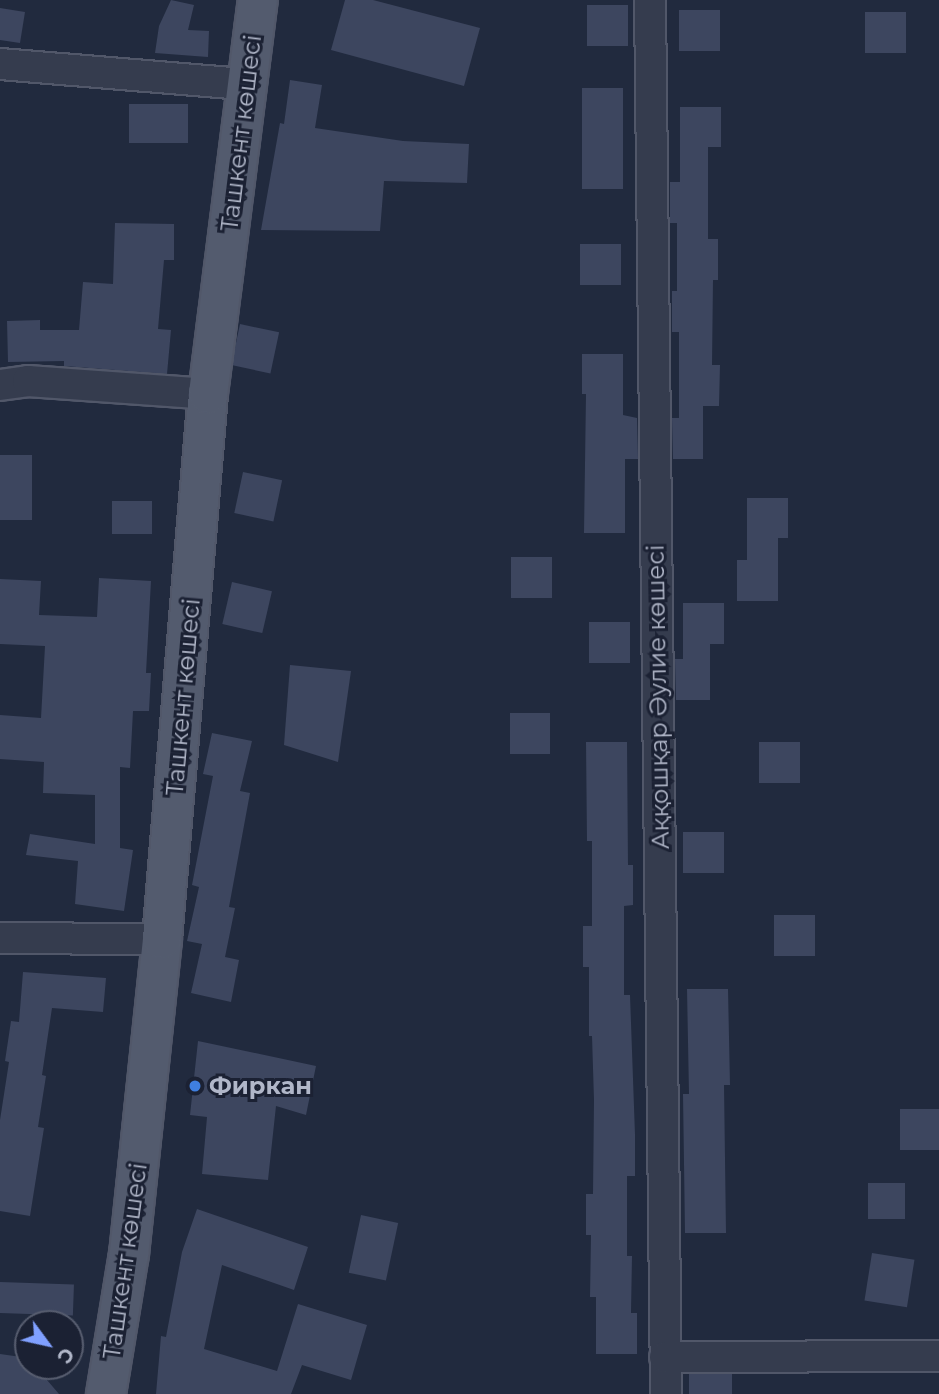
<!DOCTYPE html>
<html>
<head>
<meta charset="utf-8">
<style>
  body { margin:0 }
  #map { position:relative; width:939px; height:1394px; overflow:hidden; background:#212a3e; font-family:Montserrat,sans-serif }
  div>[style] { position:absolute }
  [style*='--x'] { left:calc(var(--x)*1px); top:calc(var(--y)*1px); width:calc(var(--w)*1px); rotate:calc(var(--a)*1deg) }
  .building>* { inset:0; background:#3d465f; transform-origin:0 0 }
  .roads { filter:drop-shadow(2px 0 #515769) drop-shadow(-2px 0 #515769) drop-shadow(0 2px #515769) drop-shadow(0 -2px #515769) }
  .minor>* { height:30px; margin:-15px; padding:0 15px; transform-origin:15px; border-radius:15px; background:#353c4e }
  .major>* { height:38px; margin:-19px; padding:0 19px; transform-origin:19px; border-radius:19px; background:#535b6e }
  .dots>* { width:19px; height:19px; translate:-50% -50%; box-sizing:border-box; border:4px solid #1b2133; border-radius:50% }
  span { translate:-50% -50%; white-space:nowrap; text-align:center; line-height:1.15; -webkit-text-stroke:6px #1b2133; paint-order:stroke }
  .street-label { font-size:24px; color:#b1b7c9 }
  .poi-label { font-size:24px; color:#b1b7c9; font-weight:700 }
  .left { translate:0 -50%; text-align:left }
  .north { position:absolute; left:14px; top:1310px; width:70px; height:70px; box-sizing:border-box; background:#1b2133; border:2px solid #575d6f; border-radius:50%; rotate:123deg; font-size:19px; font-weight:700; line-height:28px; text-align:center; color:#b1b7c9 }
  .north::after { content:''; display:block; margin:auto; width:24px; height:32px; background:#80a0ff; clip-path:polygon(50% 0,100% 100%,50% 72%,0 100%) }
</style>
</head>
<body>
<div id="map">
  <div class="building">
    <i style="clip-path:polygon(171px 0,194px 5px,188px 30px,209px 31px,208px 57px,155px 53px,159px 26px)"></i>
    <i style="clip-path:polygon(345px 0,373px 0,480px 28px,464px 86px,331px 50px)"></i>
    <i style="left:587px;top:5px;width:41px;height:41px"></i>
    <i style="clip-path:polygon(0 8px,25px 12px,20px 43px,0 40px)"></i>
    <i style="left:679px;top:10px;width:41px;height:41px"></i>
    <i style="left:865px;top:12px;width:41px;height:41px"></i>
    <i style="clip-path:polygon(290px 80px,322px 85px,315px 128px,403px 141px,469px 144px,467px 183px,384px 181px,380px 231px,261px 230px,280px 123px,284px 124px)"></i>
    <i style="left:582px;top:88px;width:41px;height:101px"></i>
    <i style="left:129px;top:104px;width:59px;height:39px"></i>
    <i style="clip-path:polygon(680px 107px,721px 107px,721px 147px,708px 147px,708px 239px,718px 239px,718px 280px,713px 280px,712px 365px,720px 365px,719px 406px,703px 406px,703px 459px,673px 459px,672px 418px,679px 418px,679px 332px,672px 332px,672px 291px,677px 291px,677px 223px,670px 223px,670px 182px,680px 182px)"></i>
    <i style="clip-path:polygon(115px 223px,174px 224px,174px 260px,164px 260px,158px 329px,171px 330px,167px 374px,64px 366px,64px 361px,8px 362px,7px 321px,40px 320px,40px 330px,79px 330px,83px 282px,113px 284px)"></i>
    <i style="left:580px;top:244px;width:41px;height:41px"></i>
    <i style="left:240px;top:324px;width:40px;height:42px;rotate:12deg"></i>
    <i style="clip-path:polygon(582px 354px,623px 354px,623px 415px,637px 418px,638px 459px,625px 459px,625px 533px,584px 533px,586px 394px,582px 394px)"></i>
    <i style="left:0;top:455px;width:32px;height:65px"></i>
    <i style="left:243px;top:472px;width:40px;height:42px;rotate:12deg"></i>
    <i style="clip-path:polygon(747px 498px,788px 498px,788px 538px,778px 538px,778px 601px,737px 601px,737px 560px,747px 560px)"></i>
    <i style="left:112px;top:501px;width:40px;height:33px"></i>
    <i style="left:511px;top:557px;width:41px;height:41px"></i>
    <i style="clip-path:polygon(99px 578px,151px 581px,146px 673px,151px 673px,149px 711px,133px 711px,130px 768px,120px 767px,120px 848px,133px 850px,124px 911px,75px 904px,78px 861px,26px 855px,30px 834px,95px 844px,95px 795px,43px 793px,44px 762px,0 759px,0 715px,41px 718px,45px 646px,0 644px,0 579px,41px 581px,39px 615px,97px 617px)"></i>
    <i style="left:232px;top:582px;width:41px;height:43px;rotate:13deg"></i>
    <i style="clip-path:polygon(683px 603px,724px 603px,724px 644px,710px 644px,710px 700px,676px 700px,675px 659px,683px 659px)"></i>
    <i style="left:589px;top:622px;width:41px;height:41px"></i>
    <i style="clip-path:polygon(290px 665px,351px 671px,338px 762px,284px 745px)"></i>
    <i style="left:510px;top:713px;width:40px;height:41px"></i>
    <i style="clip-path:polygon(212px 733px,252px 741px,240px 791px,250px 793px,229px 907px,235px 908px,225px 957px,239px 960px,231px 1002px,191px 993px,202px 944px,187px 941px,199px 887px,192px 885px,213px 776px,203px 774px)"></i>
    <i style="clip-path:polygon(586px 742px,627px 742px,628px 865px,633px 865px,633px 905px,624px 906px,624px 995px,630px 995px,635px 1135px,635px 1176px,627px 1176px,627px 1256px,632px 1256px,631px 1313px,637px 1313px,637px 1354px,596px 1354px,596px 1297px,590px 1297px,591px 1235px,586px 1235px,586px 1194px,593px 1194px,594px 1100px,592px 1036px,589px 1036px,589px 967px,583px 967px,583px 926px,592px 926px,592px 841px,587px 841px)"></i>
    <i style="left:759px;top:742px;width:41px;height:41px"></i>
    <i style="left:683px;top:832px;width:41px;height:41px"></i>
    <i style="left:774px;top:915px;width:41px;height:41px"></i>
    <i style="clip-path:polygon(23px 972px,106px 978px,103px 1012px,52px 1008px,42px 1075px,46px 1076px,38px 1127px,44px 1128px,30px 1216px,0 1211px,0 1120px,9px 1062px,5px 1061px,11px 1021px,19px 1022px)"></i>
    <i style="clip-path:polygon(687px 989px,728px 989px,730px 1085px,724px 1085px,726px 1233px,685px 1233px,683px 1094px,689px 1094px)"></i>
    <i style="clip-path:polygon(198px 1041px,316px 1066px,306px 1115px,276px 1106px,268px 1180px,202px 1174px,207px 1117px,190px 1115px)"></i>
    <i style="left:900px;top:1109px;width:39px;height:41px"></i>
    <i style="left:905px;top:1183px;width:36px;height:37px;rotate:90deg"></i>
    <i style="clip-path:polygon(197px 1209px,308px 1247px,294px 1290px,222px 1265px,204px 1349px,277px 1371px,298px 1304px,367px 1325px,351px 1380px,302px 1365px,291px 1394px,156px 1394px,161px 1336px,166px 1337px,182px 1252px)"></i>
    <i style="left:361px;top:1215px;width:38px;height:59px;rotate:12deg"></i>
    <i style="left:872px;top:1253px;width:43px;height:48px;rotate:9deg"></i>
    <i style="left:0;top:1282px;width:74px;height:31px;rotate:2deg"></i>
    <i style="clip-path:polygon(0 1354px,28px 1358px,28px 1366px,35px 1366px,59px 1394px,0 1394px)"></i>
    <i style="left:689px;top:1374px;width:43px;height:20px"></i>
  </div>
  <div class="roads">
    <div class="minor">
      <i style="--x:650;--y:0;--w:1394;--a:89.34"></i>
      <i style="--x:0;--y:64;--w:246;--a:4.7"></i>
      <i style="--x:0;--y:385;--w:28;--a:-8"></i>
      <i style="--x:28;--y:381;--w:180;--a:4.1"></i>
      <i style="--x:0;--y:938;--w:162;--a:0.4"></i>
      <i style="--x:665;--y:1357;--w:274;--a:-0.2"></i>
    </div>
    <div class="major">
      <i style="--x:106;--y:1394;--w:142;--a:-80.7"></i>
      <i style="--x:129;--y:1254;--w:317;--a:-84"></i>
      <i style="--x:162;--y:939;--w:547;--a:-85.18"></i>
      <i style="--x:208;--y:394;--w:397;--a:-82.8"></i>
    </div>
  </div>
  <div class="dots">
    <i style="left:195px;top:1086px;background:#3f7fe0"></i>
  </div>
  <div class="street-label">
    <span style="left:241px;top:133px;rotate:-83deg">Ташкент көшесі</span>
    <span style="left:183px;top:697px;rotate:-85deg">Ташкент көшесі</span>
    <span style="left:658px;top:697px;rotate:-91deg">Аққошқар Әулие көшесі</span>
    <span style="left:125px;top:1261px;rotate:-82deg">Ташкент көшесі</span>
  </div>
  <div class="poi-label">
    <span class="left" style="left:209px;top:1086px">Фиркан</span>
  </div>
  <div class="north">С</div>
</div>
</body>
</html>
